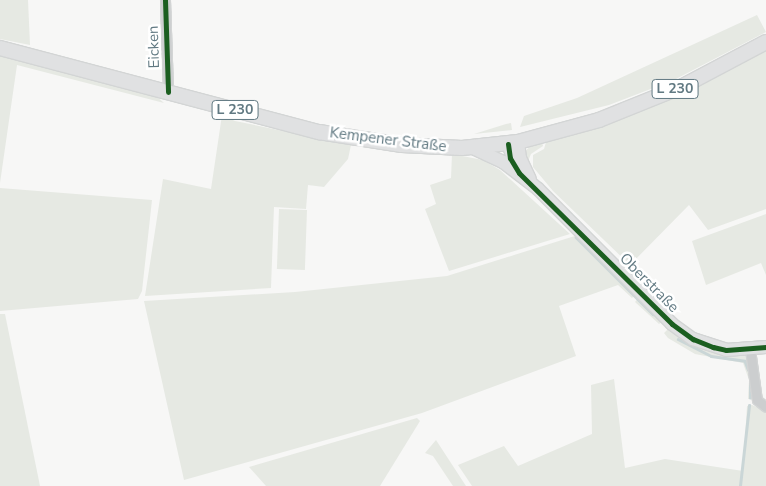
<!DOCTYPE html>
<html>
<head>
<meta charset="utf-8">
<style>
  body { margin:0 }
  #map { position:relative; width:766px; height:486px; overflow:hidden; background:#f7f7f6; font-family:"Nunito Sans",sans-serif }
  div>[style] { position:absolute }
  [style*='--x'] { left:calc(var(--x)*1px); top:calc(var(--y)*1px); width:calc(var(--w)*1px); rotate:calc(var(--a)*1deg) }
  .green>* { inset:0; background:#e6e9e3; transform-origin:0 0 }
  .stream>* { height:2.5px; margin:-1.25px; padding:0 1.25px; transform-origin:1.25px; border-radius:1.25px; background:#cad6d7 }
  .roads { filter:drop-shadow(1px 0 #d3d5d5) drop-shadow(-1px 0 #d3d5d5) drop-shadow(0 1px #d3d5d5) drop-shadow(0 -1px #d3d5d5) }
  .street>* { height:9px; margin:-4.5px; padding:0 4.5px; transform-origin:4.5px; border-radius:4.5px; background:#cccecf }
  .secondary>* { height:12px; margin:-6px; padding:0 6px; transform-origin:6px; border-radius:6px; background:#e0e1e2 }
  .primary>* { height:14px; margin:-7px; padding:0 7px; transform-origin:7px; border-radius:7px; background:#e0e1e2 }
  .cycleway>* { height:5px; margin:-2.5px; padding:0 2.5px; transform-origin:2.5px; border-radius:2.5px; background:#1b5e20 }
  span { translate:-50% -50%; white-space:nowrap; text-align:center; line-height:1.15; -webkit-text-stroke:5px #fff; paint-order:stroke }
  .shield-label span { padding:1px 4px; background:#fff; border:1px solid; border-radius:4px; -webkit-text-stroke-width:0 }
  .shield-label { font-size:14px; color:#617982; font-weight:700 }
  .street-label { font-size:15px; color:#617982 }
</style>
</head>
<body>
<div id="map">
  <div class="green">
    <i style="clip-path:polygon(0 0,28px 0,30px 45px,0 39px)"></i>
    <i style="clip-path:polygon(757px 15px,766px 32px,674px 80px,609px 105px,520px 127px,524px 116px,577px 98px)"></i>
    <i style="clip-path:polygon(766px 47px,766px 209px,708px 230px,689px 205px,630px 265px,553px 191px,533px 167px,533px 155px,544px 149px,546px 142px,611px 122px)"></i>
    <i style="clip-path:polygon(0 54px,156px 96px,164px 103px,17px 65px,0 183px)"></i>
    <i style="clip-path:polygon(222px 115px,235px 121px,351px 145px,348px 159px,324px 187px,308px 185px,306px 209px,274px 207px,271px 288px,145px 296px,163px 179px,211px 189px)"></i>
    <i style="clip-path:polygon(511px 123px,512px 130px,474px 134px,506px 124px)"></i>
    <i style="clip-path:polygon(542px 142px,543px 146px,531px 154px,528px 161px,531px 172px,557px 200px,528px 172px,525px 151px,532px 145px)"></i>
    <i style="clip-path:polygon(452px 154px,483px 160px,500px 170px,570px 234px,449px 271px,425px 209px,436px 204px,430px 185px,451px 178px)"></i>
    <i style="clip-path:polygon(0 188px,152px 200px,142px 291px,138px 299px,0 311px)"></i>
    <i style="left:279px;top:209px;width:28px;height:60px;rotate:2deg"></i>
    <i style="clip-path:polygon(766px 214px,766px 275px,761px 263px,706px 285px,692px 241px)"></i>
    <i style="clip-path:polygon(578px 235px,636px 294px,632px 298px,618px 285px,559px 306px,576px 356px,422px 413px,184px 480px,144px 301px,295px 292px,447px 276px)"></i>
    <i style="clip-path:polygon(639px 297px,663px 321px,659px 324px,635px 302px)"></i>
    <i style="clip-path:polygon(0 314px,5px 314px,40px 486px,0 486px)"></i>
    <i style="clip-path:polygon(669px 328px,748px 356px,752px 399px,748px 399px,749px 380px,743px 363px,695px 354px,668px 338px,664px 333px)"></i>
    <i style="clip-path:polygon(614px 379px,625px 468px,665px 459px,743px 471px,747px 406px,752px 405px,766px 411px,766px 486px,472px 486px,458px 465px,504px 446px,518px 466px,592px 434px,591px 385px)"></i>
    <i style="clip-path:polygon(417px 418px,420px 421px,380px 486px,266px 486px,249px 467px)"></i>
    <i style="clip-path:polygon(436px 440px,466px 486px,453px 486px,433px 456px,425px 453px)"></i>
  </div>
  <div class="stream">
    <i style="--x:576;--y:237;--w:109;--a:45"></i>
    <i style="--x:678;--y:339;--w:37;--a:27"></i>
    <i style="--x:711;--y:356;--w:34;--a:8"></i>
    <i style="--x:745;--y:361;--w:9;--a:69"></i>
    <i style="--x:750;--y:398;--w:16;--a:-90"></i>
    <i style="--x:740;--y:486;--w:81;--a:-83.6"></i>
  </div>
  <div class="roads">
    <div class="street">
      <i style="--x:165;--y:0;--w:92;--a:88.1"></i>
      <i style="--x:750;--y:349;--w:51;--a:82.2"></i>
      <i style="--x:757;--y:400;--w:11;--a:38"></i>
    </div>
    <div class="secondary">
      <i style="--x:518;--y:142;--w:16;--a:83"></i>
      <i style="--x:520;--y:158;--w:23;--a:65"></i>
      <i style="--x:508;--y:144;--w:30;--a:70"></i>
      <i style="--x:473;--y:148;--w:33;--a:25"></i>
      <i style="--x:503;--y:162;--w:44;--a:37.6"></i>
      <i style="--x:538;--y:189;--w:190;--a:45.2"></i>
      <i style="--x:672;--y:324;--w:26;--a:36"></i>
      <i style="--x:693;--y:339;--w:35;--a:18"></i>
      <i style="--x:726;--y:350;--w:40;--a:-4.3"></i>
    </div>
    <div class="primary">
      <i style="--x:0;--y:48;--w:330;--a:14.8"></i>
      <i style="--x:319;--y:132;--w:84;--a:8.9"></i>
      <i style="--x:402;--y:145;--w:60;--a:2.9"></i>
      <i style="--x:462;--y:148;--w:56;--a:-6.1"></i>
      <i style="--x:518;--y:142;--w:84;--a:-15.2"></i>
      <i style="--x:599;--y:120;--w:91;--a:-22"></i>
      <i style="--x:683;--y:86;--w:94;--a:-27.9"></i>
    </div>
  </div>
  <div class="cycleway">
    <i style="--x:165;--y:0;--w:92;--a:88.1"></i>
    <i style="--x:508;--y:144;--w:14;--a:82"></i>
    <i style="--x:510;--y:158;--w:17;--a:59"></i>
    <i style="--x:519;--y:173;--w:215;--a:44.6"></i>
    <i style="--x:672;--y:324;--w:26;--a:36"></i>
    <i style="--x:693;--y:339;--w:22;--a:22"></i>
    <i style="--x:713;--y:347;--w:13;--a:13"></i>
    <i style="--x:726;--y:350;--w:40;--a:-4.3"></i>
  </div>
  <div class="shield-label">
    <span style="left:675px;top:89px">L 230</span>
    <span style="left:235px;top:110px">L 230</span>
  </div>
  <div class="street-label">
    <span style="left:154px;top:47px;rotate:-92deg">Eicken</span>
    <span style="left:388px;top:140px;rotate:7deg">Kempener Straße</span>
    <span style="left:649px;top:283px;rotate:45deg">Oberstraße</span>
  </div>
</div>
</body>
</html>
